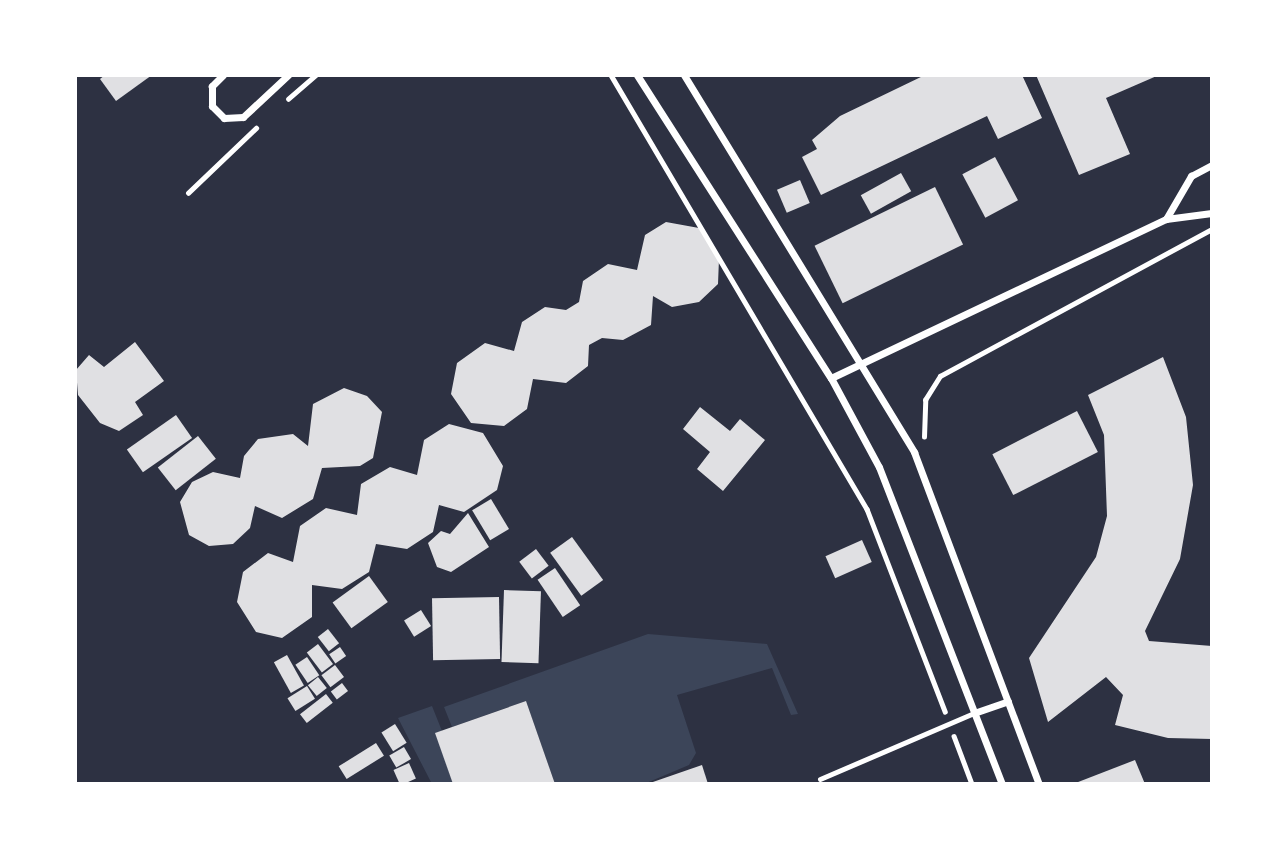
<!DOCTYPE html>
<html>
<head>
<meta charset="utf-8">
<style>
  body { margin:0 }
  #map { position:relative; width:1287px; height:859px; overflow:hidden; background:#2d3142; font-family:"Source Sans 3",sans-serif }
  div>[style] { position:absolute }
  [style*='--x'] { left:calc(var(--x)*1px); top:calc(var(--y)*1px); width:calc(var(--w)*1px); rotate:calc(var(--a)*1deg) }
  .green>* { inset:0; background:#3c4559 }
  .building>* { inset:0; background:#e0e0e3; transform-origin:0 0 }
  .path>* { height:4.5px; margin:-2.25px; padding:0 2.25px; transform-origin:2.25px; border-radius:2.25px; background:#fff }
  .service>* { height:5px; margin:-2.5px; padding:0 2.5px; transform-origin:2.5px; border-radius:2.5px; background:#fff }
  .minor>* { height:7px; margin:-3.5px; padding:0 3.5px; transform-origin:3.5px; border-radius:3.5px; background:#fff }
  span { translate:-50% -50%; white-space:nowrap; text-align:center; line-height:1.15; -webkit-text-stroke:5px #fff; paint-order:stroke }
  .frame { position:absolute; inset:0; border:77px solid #fff; pointer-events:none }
</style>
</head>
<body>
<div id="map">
  <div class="green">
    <i style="clip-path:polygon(648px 634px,767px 644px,798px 714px,791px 715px,772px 668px,677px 695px,696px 753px,689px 765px,644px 784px,555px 784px,526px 701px,452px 727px,444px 707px)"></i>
    <i style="clip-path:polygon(432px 706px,442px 731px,436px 733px,453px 784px,432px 784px,398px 718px)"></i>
  </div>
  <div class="building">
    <i style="clip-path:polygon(105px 75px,152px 75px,116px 101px,100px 79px)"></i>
    <i style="clip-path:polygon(925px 75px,1022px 75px,1042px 118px,998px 139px,987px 116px,821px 195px,802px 157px,817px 149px,812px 140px,840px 116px)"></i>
    <i style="clip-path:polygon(1036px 75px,1159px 75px,1106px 98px,1130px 154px,1079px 175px)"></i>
    <i style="left:995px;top:157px;width:49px;height:37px;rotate:62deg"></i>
    <i style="left:901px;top:173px;width:21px;height:46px;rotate:61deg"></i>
    <i style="left:800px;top:180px;width:25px;height:25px;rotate:67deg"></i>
    <i style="left:935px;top:187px;width:64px;height:134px;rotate:64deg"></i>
    <i style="clip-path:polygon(666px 222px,699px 228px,719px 259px,718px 284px,699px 302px,672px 307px,653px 296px,651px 325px,623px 340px,602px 338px,589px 345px,588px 366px,566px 383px,533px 379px,527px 409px,504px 426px,471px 423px,451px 394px,457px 363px,485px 343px,514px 351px,522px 322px,545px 307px,566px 310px,579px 302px,583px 281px,608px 264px,637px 270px,645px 235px)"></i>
    <i style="clip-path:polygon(135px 342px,164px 381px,135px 402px,143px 415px,119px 431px,100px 423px,78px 395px,76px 370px,89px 355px,104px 367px)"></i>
    <i style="clip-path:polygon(1163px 357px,1186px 417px,1193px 485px,1180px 559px,1145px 631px,1149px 641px,1212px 646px,1212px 739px,1168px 738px,1115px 725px,1123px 695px,1106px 677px,1048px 722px,1029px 658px,1096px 557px,1107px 516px,1104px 435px,1088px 395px)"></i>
    <i style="clip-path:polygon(344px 388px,367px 396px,382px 412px,373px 458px,360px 466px,322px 468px,313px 499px,282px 518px,255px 506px,250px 528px,233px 544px,209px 546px,189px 535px,180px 502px,192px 482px,213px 472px,240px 478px,244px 456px,258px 439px,293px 434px,308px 446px,313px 404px)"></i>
    <i style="clip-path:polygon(700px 407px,730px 431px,740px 419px,765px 440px,723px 491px,697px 469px,710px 452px,683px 429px)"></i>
    <i style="left:1077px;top:411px;width:46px;height:95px;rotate:63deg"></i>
    <i style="left:176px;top:415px;width:28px;height:60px;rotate:55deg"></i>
    <i style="clip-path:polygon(449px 424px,483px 433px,503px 466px,497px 490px,464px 512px,439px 505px,433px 532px,407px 549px,376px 544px,369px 572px,342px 589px,312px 585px,312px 617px,282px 638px,256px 632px,237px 602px,243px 572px,268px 553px,293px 562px,300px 526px,326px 508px,357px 515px,361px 484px,390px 467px,417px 475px,424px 440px)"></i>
    <i style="left:198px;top:436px;width:29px;height:51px;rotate:52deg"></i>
    <i style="left:491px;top:499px;width:35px;height:22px;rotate:59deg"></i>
    <i style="clip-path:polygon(468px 513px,489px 547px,451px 572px,437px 567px,428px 543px,441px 531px,450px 534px)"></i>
    <i style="left:572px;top:537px;width:53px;height:27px;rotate:54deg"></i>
    <i style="left:862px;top:540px;width:24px;height:40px;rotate:66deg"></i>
    <i style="left:536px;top:549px;width:21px;height:21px;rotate:53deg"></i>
    <i style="left:555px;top:568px;width:45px;height:21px;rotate:56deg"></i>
    <i style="left:369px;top:576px;width:32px;height:45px;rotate:54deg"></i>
    <i style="left:504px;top:590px;width:37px;height:72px;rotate:2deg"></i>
    <i style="left:499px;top:597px;width:62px;height:67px;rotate:89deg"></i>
    <i style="left:421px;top:610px;width:19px;height:20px;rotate:58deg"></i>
    <i style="left:328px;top:629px;width:18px;height:13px;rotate:52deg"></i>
    <i style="left:318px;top:644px;width:25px;height:14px;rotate:53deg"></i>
    <i style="left:340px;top:647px;width:11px;height:13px;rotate:56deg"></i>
    <i style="left:287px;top:655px;width:35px;height:15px;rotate:61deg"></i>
    <i style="left:307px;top:657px;width:22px;height:14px;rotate:56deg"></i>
    <i style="left:335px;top:665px;width:15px;height:17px;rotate:53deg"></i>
    <i style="left:318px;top:677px;width:14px;height:13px;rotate:51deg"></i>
    <i style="left:342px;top:683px;width:10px;height:14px;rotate:53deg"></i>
    <i style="left:307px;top:686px;width:15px;height:23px;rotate:58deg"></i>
    <i style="left:326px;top:694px;width:11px;height:33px;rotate:52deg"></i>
    <i style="clip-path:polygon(526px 701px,555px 784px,453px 784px,435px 733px)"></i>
    <i style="left:395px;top:724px;width:22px;height:16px;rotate:58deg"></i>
    <i style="left:376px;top:743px;width:15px;height:44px;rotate:58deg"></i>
    <i style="left:404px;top:747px;width:14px;height:17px;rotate:60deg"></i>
    <i style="clip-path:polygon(1135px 760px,1145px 784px,1073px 784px)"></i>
    <i style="left:409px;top:763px;width:17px;height:17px;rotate:66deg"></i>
    <i style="clip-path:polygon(702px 765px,708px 784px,650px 784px,650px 783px)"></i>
  </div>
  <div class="path">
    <i style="--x:611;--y:75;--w:504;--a:59.47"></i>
    <i style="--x:867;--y:509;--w:217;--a:68.9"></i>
    <i style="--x:288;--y:99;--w:37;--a:-41"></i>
    <i style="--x:188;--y:193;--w:94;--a:-43.7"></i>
    <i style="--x:924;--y:437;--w:37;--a:-88"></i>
    <i style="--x:925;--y:400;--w:28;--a:-58"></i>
    <i style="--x:940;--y:376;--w:307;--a:-28.4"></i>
    <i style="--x:954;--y:736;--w:51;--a:69.4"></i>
  </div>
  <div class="service">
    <i style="--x:820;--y:779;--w:168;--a:-23.2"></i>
  </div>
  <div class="minor">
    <i style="--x:223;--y:75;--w:16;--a:135"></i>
    <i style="--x:212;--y:86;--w:20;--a:90"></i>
    <i style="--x:212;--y:106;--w:17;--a:45"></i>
    <i style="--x:224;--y:118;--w:19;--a:-3"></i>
    <i style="--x:243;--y:117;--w:62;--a:-43"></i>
    <i style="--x:637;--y:75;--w:360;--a:57.4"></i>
    <i style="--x:831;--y:378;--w:101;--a:61.7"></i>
    <i style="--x:879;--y:467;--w:340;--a:68.8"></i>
    <i style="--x:684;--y:75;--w:442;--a:58.6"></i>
    <i style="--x:914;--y:452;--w:355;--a:69.4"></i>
    <i style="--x:1166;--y:219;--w:50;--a:-59.8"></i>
    <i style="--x:1191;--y:176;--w:24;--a:-28"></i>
    <i style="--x:831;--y:378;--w:371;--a:-25.4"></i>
    <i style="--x:1166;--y:219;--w:46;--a:-7.4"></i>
    <i style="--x:974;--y:713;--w:36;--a:-19"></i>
  </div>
  <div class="frame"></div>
</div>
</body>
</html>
